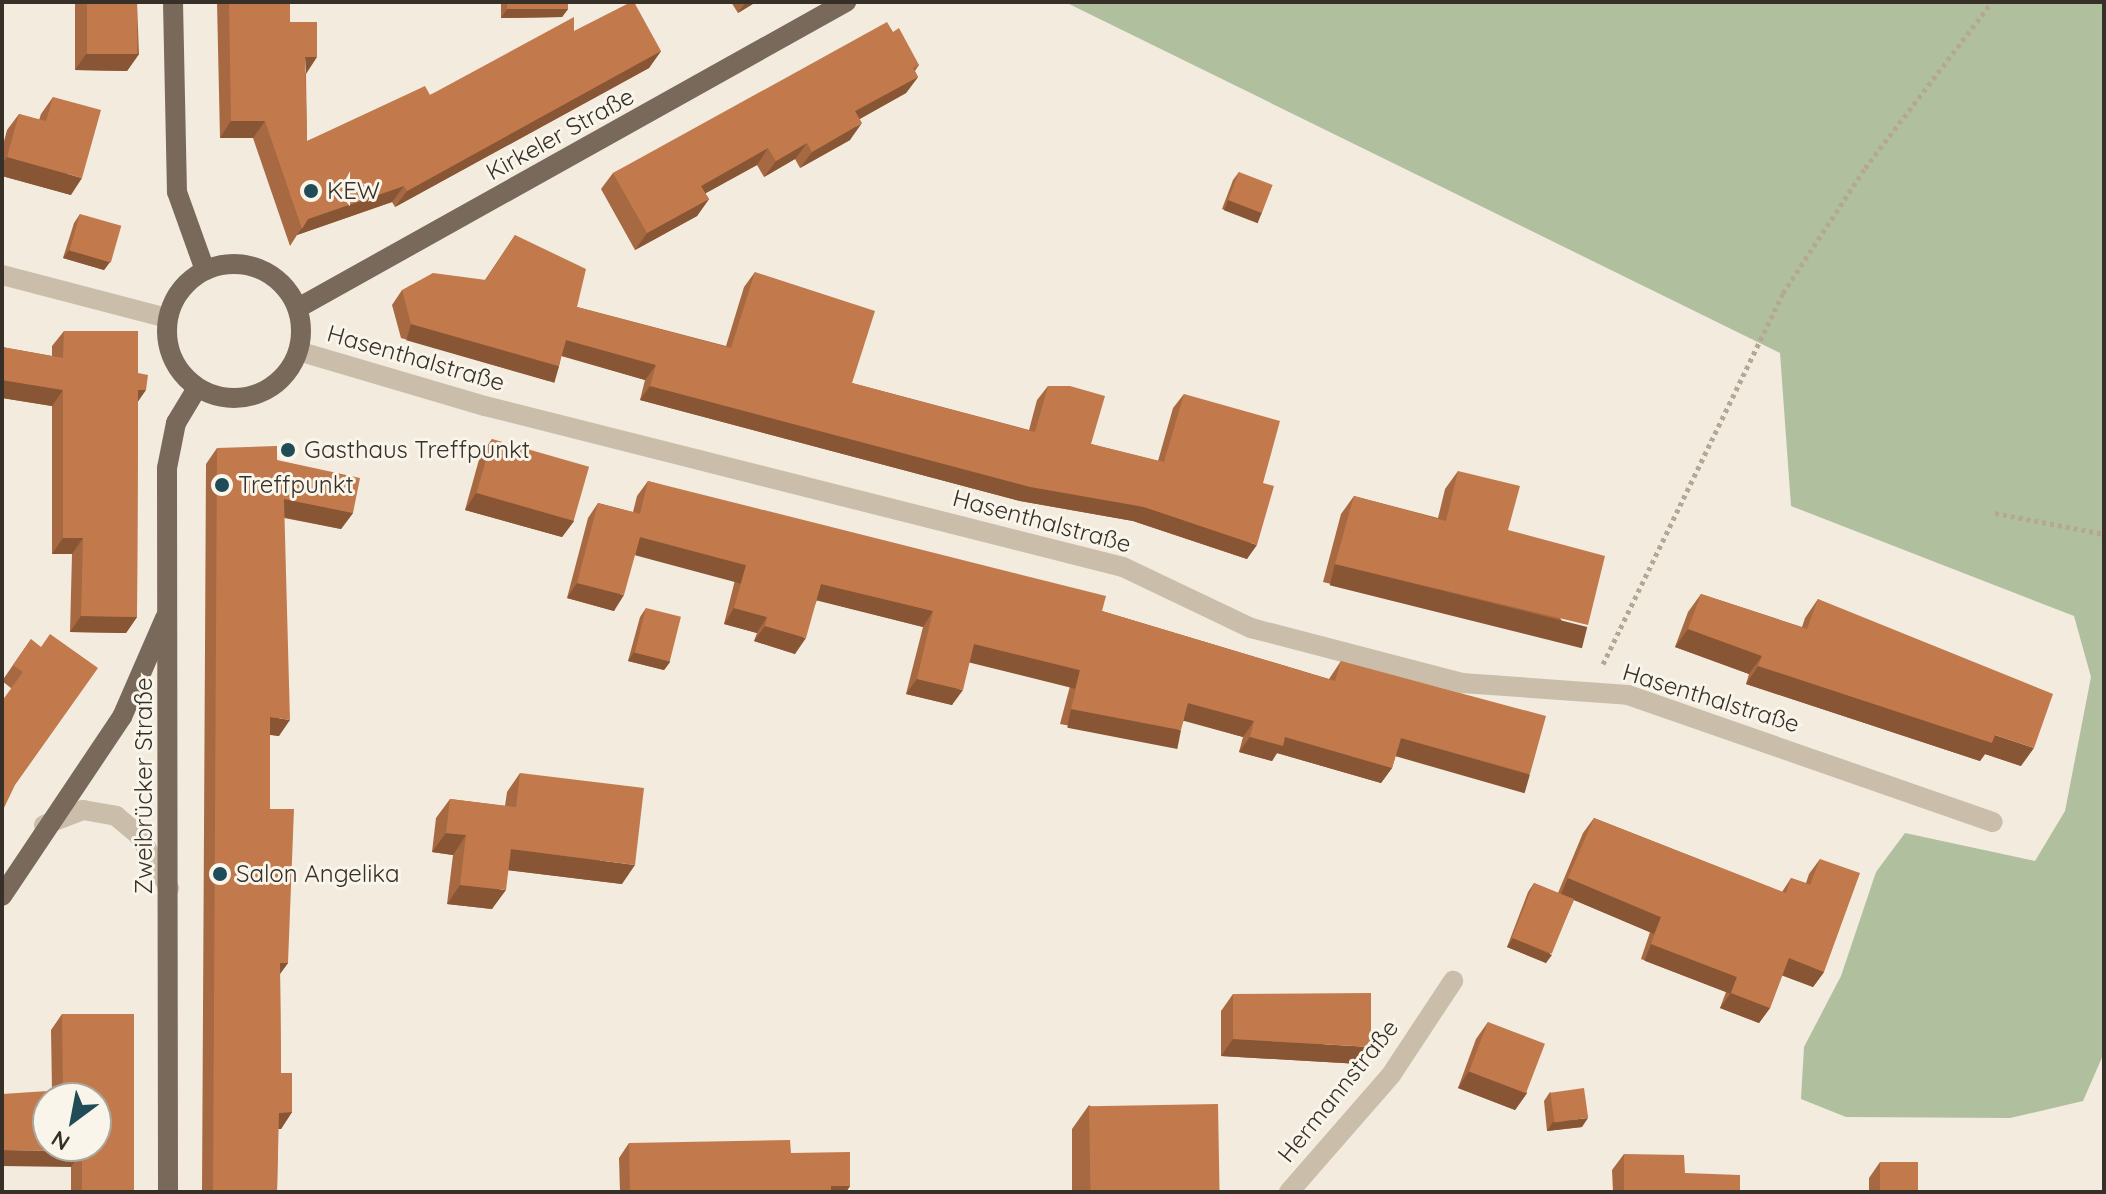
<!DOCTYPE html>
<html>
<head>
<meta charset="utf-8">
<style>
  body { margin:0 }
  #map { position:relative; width:2106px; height:1194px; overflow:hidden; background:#f2ebde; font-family:Quicksand,sans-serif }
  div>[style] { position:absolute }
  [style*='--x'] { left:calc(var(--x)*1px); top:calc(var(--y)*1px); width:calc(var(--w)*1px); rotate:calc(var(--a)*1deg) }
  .green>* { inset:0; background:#b0c09e }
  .path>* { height:5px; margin-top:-2.5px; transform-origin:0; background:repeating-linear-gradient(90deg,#b5a794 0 4px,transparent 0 8px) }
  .minor>* { height:20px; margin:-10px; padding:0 10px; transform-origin:10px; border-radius:10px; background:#cabdaa }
  .major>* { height:20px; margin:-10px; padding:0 10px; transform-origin:10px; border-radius:10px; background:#79695b }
  .major>.ring { margin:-10px; padding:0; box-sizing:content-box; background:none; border:20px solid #79695b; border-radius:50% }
  .wall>* { inset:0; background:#a76941 }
  .shaded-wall>* { inset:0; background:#885535; transform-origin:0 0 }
  .building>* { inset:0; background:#c27a4c; transform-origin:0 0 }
  .dots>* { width:22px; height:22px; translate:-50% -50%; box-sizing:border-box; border:4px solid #f9f5ea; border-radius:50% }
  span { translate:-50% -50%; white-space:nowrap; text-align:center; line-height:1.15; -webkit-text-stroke:6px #f9f5ea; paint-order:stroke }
  .street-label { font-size:24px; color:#373029 }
  .poi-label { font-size:24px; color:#373029 }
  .left { translate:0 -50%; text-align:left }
  .frame { position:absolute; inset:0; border:4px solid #373029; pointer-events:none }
  .north { position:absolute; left:32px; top:1082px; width:80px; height:80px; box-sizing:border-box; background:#f9f5ea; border:2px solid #aba69d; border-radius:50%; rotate:212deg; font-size:22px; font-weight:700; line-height:32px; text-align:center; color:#373029 }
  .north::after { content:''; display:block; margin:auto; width:28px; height:36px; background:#204c58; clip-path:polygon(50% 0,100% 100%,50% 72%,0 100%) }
</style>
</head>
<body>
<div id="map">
  <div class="green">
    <i style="clip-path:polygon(1065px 2px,2104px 2px,2104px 1053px,2083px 1101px,2010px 1118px,1846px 1117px,1801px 1099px,1804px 1047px,1841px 976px,1876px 872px,1905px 833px,2035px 861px,2065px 811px,2091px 677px,2074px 616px,1791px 506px,1780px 353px)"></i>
  </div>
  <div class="path">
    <i style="--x:1995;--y:513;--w:111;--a:10.9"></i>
    <i style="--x:1603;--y:664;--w:412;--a:-64.1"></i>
    <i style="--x:1783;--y:293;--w:149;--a:-56.7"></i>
    <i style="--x:1865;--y:168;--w:209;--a:-52.6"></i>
  </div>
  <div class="minor">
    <i style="--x:2;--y:275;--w:171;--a:14.6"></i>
    <i style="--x:298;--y:351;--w:195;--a:16.4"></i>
    <i style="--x:485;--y:406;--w:658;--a:14.16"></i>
    <i style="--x:1123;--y:567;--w:142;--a:25.5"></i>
    <i style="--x:1251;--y:628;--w:218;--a:14.6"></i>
    <i style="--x:1462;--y:683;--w:166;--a:4.1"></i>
    <i style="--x:1628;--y:695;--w:386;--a:19.2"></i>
    <i style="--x:44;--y:825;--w:42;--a:-21"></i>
    <i style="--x:83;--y:810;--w:34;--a:10"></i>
    <i style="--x:116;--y:816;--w:30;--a:40"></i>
    <i style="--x:139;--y:835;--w:61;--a:60.5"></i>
    <i style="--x:1289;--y:1192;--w:155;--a:-48.9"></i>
    <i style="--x:1391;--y:1075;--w:113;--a:-56.6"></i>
  </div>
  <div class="major">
    <i style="--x:173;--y:2;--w:190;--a:88.8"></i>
    <i style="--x:177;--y:192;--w:83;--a:70.3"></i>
    <i class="ring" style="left:167px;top:264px;width:114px;height:114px"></i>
    <i style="--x:298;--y:308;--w:628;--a:-29.18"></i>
    <i style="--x:2;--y:896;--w:216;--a:-56.2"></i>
    <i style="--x:122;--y:717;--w:108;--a:-66.5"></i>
    <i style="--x:168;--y:1192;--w:724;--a:-90.08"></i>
    <i style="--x:167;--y:468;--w:46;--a:-78.7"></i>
    <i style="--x:176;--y:423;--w:41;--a:-59"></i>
  </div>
  <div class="wall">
    <i style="clip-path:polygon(75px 2px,137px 2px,139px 54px,127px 71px,75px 70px)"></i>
    <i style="clip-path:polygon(217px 2px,290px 2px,290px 22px,306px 74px,307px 141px,430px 95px,574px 31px,661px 51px,649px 68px,395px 207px,392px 202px,297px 235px,290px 246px,253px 138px,220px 138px)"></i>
    <i style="clip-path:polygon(501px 2px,568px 2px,568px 9px,562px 17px,501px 18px)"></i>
    <i style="clip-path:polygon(731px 2px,756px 2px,738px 13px)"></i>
    <i style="clip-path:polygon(893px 32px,919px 65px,915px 71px,918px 77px,906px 93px,859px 119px,850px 140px,800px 168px,795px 159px,764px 177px,757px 165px,705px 193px,709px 199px,697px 216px,635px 250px,601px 189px,613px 173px)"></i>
    <i style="clip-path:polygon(53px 97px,71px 195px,2px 176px,2px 149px,7px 130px,19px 114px,39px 120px,41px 114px)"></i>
    <i style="clip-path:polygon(1239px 172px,1262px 213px,1256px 222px,1222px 209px,1233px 180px)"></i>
    <i style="clip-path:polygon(80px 214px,110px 262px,104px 270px,63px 258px,74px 223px)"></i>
    <i style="clip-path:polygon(515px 235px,577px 307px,726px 346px,744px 287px,755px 272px,852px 383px,1029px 430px,1037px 400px,1048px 386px,1091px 444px,1158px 461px,1173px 408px,1184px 394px,1263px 483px,1247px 559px,1133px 521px,1020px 501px,640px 400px,645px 380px,561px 356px,559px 366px,549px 381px,401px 338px,392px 305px,402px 290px,485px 280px)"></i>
    <i style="clip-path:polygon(64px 331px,138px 402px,137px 617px,126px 633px,70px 632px,72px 554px,52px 554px,52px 406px,2px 398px,2px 347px,52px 356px,52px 346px)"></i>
    <i style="clip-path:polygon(492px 439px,574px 521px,562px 537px,465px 510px,480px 456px)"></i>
    <i style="clip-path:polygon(217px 448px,277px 460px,353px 513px,341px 529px,284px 518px,279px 736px,270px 735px,270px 809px,288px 963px,280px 974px,281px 1073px,292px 1112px,281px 1129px,278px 1129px,277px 1192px,202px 1192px,206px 464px)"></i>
    <i style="clip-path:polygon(1458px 471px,1508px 530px,1575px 643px,1323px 582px,1341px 514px,1354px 496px,1438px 518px,1445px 489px)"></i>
    <i style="clip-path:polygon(648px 481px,1102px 611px,1329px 679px,1341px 661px,1530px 774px,1520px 789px,1396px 755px,1392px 768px,1381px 783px,1277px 753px,1272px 761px,1239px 752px,1243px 737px,1184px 720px,1171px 745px,1060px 724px,1070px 686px,970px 661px,952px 705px,906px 694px,923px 627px,817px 600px,795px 654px,754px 641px,757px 633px,724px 624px,735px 580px,635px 554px,614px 611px,567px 598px,588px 518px,598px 503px,633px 512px,637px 496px)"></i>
    <i style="clip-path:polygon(1701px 594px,1802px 627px,1805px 618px,1818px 599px,2021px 766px,1985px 754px,1980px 761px,1746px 684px,1749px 674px,1675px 647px,1688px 612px)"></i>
    <i style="clip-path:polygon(646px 608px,670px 662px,664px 670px,628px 661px,640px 617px)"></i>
    <i style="clip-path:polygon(31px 639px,14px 786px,11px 688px,2px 681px)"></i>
    <i style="clip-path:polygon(520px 773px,622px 884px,508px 870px,492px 909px,447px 904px,453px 855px,432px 852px,436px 818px,450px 799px,505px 806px,507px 792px)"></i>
    <i style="clip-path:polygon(1594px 818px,1782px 892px,1791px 878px,1806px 883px,1809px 874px,1820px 859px,1824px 972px,1813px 987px,1782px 975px,1770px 1008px,1759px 1023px,1720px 1008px,1726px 992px,1641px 959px,1650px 932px,1574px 900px,1546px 963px,1507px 947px,1528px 892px,1534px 883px,1558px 893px,1583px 833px)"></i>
    <i style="clip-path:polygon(1233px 994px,1360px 1064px,1221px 1056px,1221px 1011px)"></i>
    <i style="clip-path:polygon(62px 1014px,134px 1192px,71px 1192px,71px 1167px,52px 1091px,51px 1030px)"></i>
    <i style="clip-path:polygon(1488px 1022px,1527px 1093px,1515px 1110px,1458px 1088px,1476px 1039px)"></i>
    <i style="clip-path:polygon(1550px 1092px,1582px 1127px,1547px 1131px,1544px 1101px)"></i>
    <i style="clip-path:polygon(1089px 1105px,1219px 1192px,1072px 1192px,1072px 1129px)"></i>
    <i style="clip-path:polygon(629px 1143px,791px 1153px,850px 1186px,846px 1192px,620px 1192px,619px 1158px)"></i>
    <i style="clip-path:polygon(1624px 1154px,1685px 1173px,1740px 1192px,1613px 1192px,1612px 1170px)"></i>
    <i style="clip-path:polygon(1880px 1162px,1918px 1192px,1869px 1192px,1869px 1178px)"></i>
  </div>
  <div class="shaded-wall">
    <i style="clip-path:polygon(746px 2px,756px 2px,738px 13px)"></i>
    <i style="clip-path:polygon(507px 9px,568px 9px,562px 17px,501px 18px)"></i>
    <i style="clip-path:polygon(661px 51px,649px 68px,395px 207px,407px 191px)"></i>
    <i style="clip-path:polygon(86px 54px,139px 54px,127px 71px,75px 70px)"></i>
    <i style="clip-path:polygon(305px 57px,317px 57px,306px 74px)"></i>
    <i style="clip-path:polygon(918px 77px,906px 93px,844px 128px,855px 111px)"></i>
    <i style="clip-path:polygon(231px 121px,265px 121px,253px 138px,220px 138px)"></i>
    <i style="clip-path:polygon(862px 123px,850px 140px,800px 168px,812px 152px)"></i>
    <i style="clip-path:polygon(807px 143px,795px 159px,764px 177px,776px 161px)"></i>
    <i style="clip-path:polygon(768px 148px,757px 165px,690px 202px,701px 186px)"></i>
    <i style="clip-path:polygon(7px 157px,82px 178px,71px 195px,2px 176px,2px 164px)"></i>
    <i style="clip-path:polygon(404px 186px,392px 202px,297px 235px,308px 219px)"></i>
    <i style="clip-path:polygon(709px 199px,697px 216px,635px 250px,647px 233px)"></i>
    <i style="left:1228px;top:200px;width:36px;height:11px;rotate:21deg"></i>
    <i style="clip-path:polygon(69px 250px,110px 262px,104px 270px,63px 258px)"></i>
    <i style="left:411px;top:324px;width:154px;height:17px;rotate:16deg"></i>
    <i style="clip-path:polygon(566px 340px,656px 365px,645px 380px,556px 354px)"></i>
    <i style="clip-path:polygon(2px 380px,63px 390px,52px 406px,2px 398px)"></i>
    <i style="clip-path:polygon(650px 386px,1144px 507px,1257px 545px,1247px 559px,1133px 521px,1020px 501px,640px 400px)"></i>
    <i style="clip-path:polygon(138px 390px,146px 390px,135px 406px)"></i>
    <i style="clip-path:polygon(476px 493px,574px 521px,562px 537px,465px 510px)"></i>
    <i style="clip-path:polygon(284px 499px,353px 513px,341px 529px,273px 515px)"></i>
    <i style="left:640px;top:537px;width:110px;height:19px;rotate:15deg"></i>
    <i style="clip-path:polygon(63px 538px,83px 538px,72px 554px,52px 554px)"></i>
    <i style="left:1335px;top:564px;width:260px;height:22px;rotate:14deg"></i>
    <i style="clip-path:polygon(577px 583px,624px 595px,614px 611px,567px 598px)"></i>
    <i style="clip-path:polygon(821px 584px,933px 611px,923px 627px,811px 599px)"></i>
    <i style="clip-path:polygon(734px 608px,767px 617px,757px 633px,724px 624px)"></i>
    <i style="clip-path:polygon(81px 616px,137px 617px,126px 633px,70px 632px)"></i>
    <i style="clip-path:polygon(765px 626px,806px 638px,795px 654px,754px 641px)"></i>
    <i style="clip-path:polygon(1688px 629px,1762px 656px,1749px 674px,1675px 647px)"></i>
    <i style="left:974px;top:644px;width:109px;height:19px;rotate:14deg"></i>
    <i style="clip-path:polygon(634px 652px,670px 662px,664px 670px,628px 661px)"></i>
    <i style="clip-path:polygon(1758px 666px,1995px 735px,2034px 748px,2021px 766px,1985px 754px,1980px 761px,1746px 684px)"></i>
    <i style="clip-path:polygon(917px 679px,963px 690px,952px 705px,906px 694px)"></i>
    <i style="clip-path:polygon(1188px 703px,1254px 721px,1243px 737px,1177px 719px)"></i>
    <i style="left:1071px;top:709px;width:112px;height:19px;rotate:11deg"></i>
    <i style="clip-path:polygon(270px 717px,290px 720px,279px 736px,259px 733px)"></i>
    <i style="clip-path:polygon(1250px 737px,1285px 737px,1392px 768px,1381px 783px,1277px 753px,1272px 761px,1239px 752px)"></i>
    <i style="left:1401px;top:738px;width:134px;height:19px;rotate:16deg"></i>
    <i style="clip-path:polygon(446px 833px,466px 835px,453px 855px,432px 852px)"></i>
    <i style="clip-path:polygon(511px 849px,635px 865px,622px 884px,498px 869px)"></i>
    <i style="left:1568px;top:878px;width:101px;height:18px;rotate:23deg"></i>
    <i style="clip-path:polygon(460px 885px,506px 890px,492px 909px,447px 904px)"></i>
    <i style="clip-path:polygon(1513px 938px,1552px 955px,1546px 963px,1507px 947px)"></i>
    <i style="left:1651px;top:944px;width:92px;height:18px;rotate:21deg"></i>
    <i style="clip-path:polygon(1789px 958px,1824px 972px,1813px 987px,1778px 974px)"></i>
    <i style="clip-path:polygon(280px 963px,288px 963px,276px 979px)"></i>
    <i style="clip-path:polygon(1731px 993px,1770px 1008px,1759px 1023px,1720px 1008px)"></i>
    <i style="clip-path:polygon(1233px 1039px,1371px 1047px,1360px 1064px,1221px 1056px)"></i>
    <i style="clip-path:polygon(1469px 1071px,1527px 1093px,1515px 1110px,1458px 1088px)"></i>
    <i style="clip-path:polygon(292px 1112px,281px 1129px,267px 1129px,279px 1113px)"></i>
    <i style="clip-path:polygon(1588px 1118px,1582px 1127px,1547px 1131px,1553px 1122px)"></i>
    <i style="clip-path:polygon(2px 1150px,82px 1151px,71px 1167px,2px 1166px)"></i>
    <i style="clip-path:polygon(831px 1186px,850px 1186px,846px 1192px,827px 1192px)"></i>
  </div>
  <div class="building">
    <i style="left:87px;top:2px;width:50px;height:52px"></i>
    <i style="clip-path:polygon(229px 2px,290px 2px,290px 22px,317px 22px,317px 57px,305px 57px,307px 141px,425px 86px,430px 95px,574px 17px,574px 31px,631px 2px,634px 2px,661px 51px,407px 191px,404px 186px,308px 219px,302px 229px,265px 121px,231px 121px)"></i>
    <i style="left:507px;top:2px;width:61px;height:7px"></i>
    <i style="clip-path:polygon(887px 22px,893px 32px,899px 28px,919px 65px,913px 68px,918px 77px,855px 111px,862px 123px,812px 152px,807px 143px,776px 161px,768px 148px,701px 186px,709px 199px,647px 233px,613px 173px)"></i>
    <i style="clip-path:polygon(53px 97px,101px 110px,82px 178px,7px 157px,19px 114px,46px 121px)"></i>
    <i style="left:1239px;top:172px;width:36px;height:30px;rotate:21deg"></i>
    <i style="left:80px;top:214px;width:43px;height:38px;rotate:16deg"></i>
    <i style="clip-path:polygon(515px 235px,586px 269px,577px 307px,731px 348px,755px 272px,875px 311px,852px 383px,1035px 432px,1048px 386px,1070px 386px,1105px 396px,1091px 444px,1164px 462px,1184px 394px,1280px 421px,1263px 483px,1274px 486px,1257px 545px,1144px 507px,1030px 487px,650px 386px,656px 365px,566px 340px,559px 366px,411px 324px,402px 290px,433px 273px,486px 280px)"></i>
    <i style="clip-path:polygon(64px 331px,138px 331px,138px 373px,148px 375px,146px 390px,138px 390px,137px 617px,81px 616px,83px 538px,63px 538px,63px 390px,2px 380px,2px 347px,63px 358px)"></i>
    <i style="left:492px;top:439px;width:101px;height:56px;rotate:16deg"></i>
    <i style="clip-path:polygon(277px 446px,277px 460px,360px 478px,353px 513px,284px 499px,290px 720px,270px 717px,270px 809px,294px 809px,288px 963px,280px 963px,281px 1073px,292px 1073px,292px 1112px,279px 1113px,277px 1192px,213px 1192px,217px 448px)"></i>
    <i style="clip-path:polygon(1458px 471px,1520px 486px,1508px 530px,1605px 556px,1588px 625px,1335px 564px,1354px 496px,1446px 521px)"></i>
    <i style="clip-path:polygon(648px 481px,1106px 596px,1102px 611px,1335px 681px,1341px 661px,1546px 716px,1530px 774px,1401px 738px,1392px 768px,1285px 737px,1283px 746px,1250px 737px,1254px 721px,1188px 703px,1181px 730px,1071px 709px,1080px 670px,974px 644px,963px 690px,917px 679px,933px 611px,821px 584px,806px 638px,765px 626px,767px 617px,734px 608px,746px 565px,640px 537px,624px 595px,577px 583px,598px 503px,640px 514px)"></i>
    <i style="clip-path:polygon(1701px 594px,1807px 629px,1818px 599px,2053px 694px,2034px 748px,1995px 735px,1992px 743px,1758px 666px,1762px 656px,1688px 629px)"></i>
    <i style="left:646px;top:608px;width:36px;height:46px;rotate:14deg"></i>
    <i style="clip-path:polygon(50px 634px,98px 668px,15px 785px,2px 812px,2px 701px,23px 672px,13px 665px,31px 639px,41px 647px)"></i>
    <i style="clip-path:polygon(520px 773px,644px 788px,635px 865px,511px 849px,506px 890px,460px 885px,466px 835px,446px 833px,450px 799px,516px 807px)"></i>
    <i style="clip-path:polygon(1594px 818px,1786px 893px,1791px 878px,1810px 885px,1820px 859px,1860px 873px,1824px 972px,1789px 958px,1770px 1008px,1731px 993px,1737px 977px,1651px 944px,1661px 917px,1568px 878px)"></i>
    <i style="left:1534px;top:883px;width:43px;height:59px;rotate:22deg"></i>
    <i style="clip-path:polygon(1371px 993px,1371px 1047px,1233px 1039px,1233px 994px)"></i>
    <i style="clip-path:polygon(evenodd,62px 1014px,134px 1014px,134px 1192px,82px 1192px,82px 1151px,2px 1150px,2px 1094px,63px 1090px,62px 1014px,48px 1098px,96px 1098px,96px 1146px,48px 1146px,48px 1098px)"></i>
    <i style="left:1488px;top:1022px;width:61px;height:53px;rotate:21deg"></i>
    <i style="left:1584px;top:1088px;width:30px;height:34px;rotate:82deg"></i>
    <i style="left:1218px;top:1104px;width:88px;height:129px;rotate:89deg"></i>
    <i style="clip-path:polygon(790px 1140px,791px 1153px,850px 1152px,850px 1186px,831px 1186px,831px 1192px,630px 1192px,629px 1143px)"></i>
    <i style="clip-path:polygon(1624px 1154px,1684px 1155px,1685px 1173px,1740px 1175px,1740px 1192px,1624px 1192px)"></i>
    <i style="left:1880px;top:1162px;width:38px;height:30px"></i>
  </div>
  <div class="dots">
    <i style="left:311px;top:191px;background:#204c58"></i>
    <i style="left:288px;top:450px;background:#204c58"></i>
    <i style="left:222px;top:485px;background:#204c58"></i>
    <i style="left:220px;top:874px;background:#204c58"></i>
  </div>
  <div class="street-label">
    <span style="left:560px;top:134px;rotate:-29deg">Kirkeler Straße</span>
    <span style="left:416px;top:358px;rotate:16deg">Hasenthalstraße</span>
    <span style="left:1042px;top:521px;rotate:15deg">Hasenthalstraße</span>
    <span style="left:1711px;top:698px;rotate:17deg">Hasenthalstraße</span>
    <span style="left:144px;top:786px;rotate:-90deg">Zweibrücker Straße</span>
    <span style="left:1338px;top:1091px;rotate:-51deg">Hermannstraße</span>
  </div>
  <div class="poi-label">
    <span class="left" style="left:327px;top:191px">KEW</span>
    <span class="left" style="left:304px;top:450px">Gasthaus Treffpunkt</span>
    <span class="left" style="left:238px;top:485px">Treffpunkt</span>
    <span class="left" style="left:236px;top:874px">Salon Angelika</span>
  </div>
  <div class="frame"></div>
  <div class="north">N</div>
</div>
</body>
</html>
